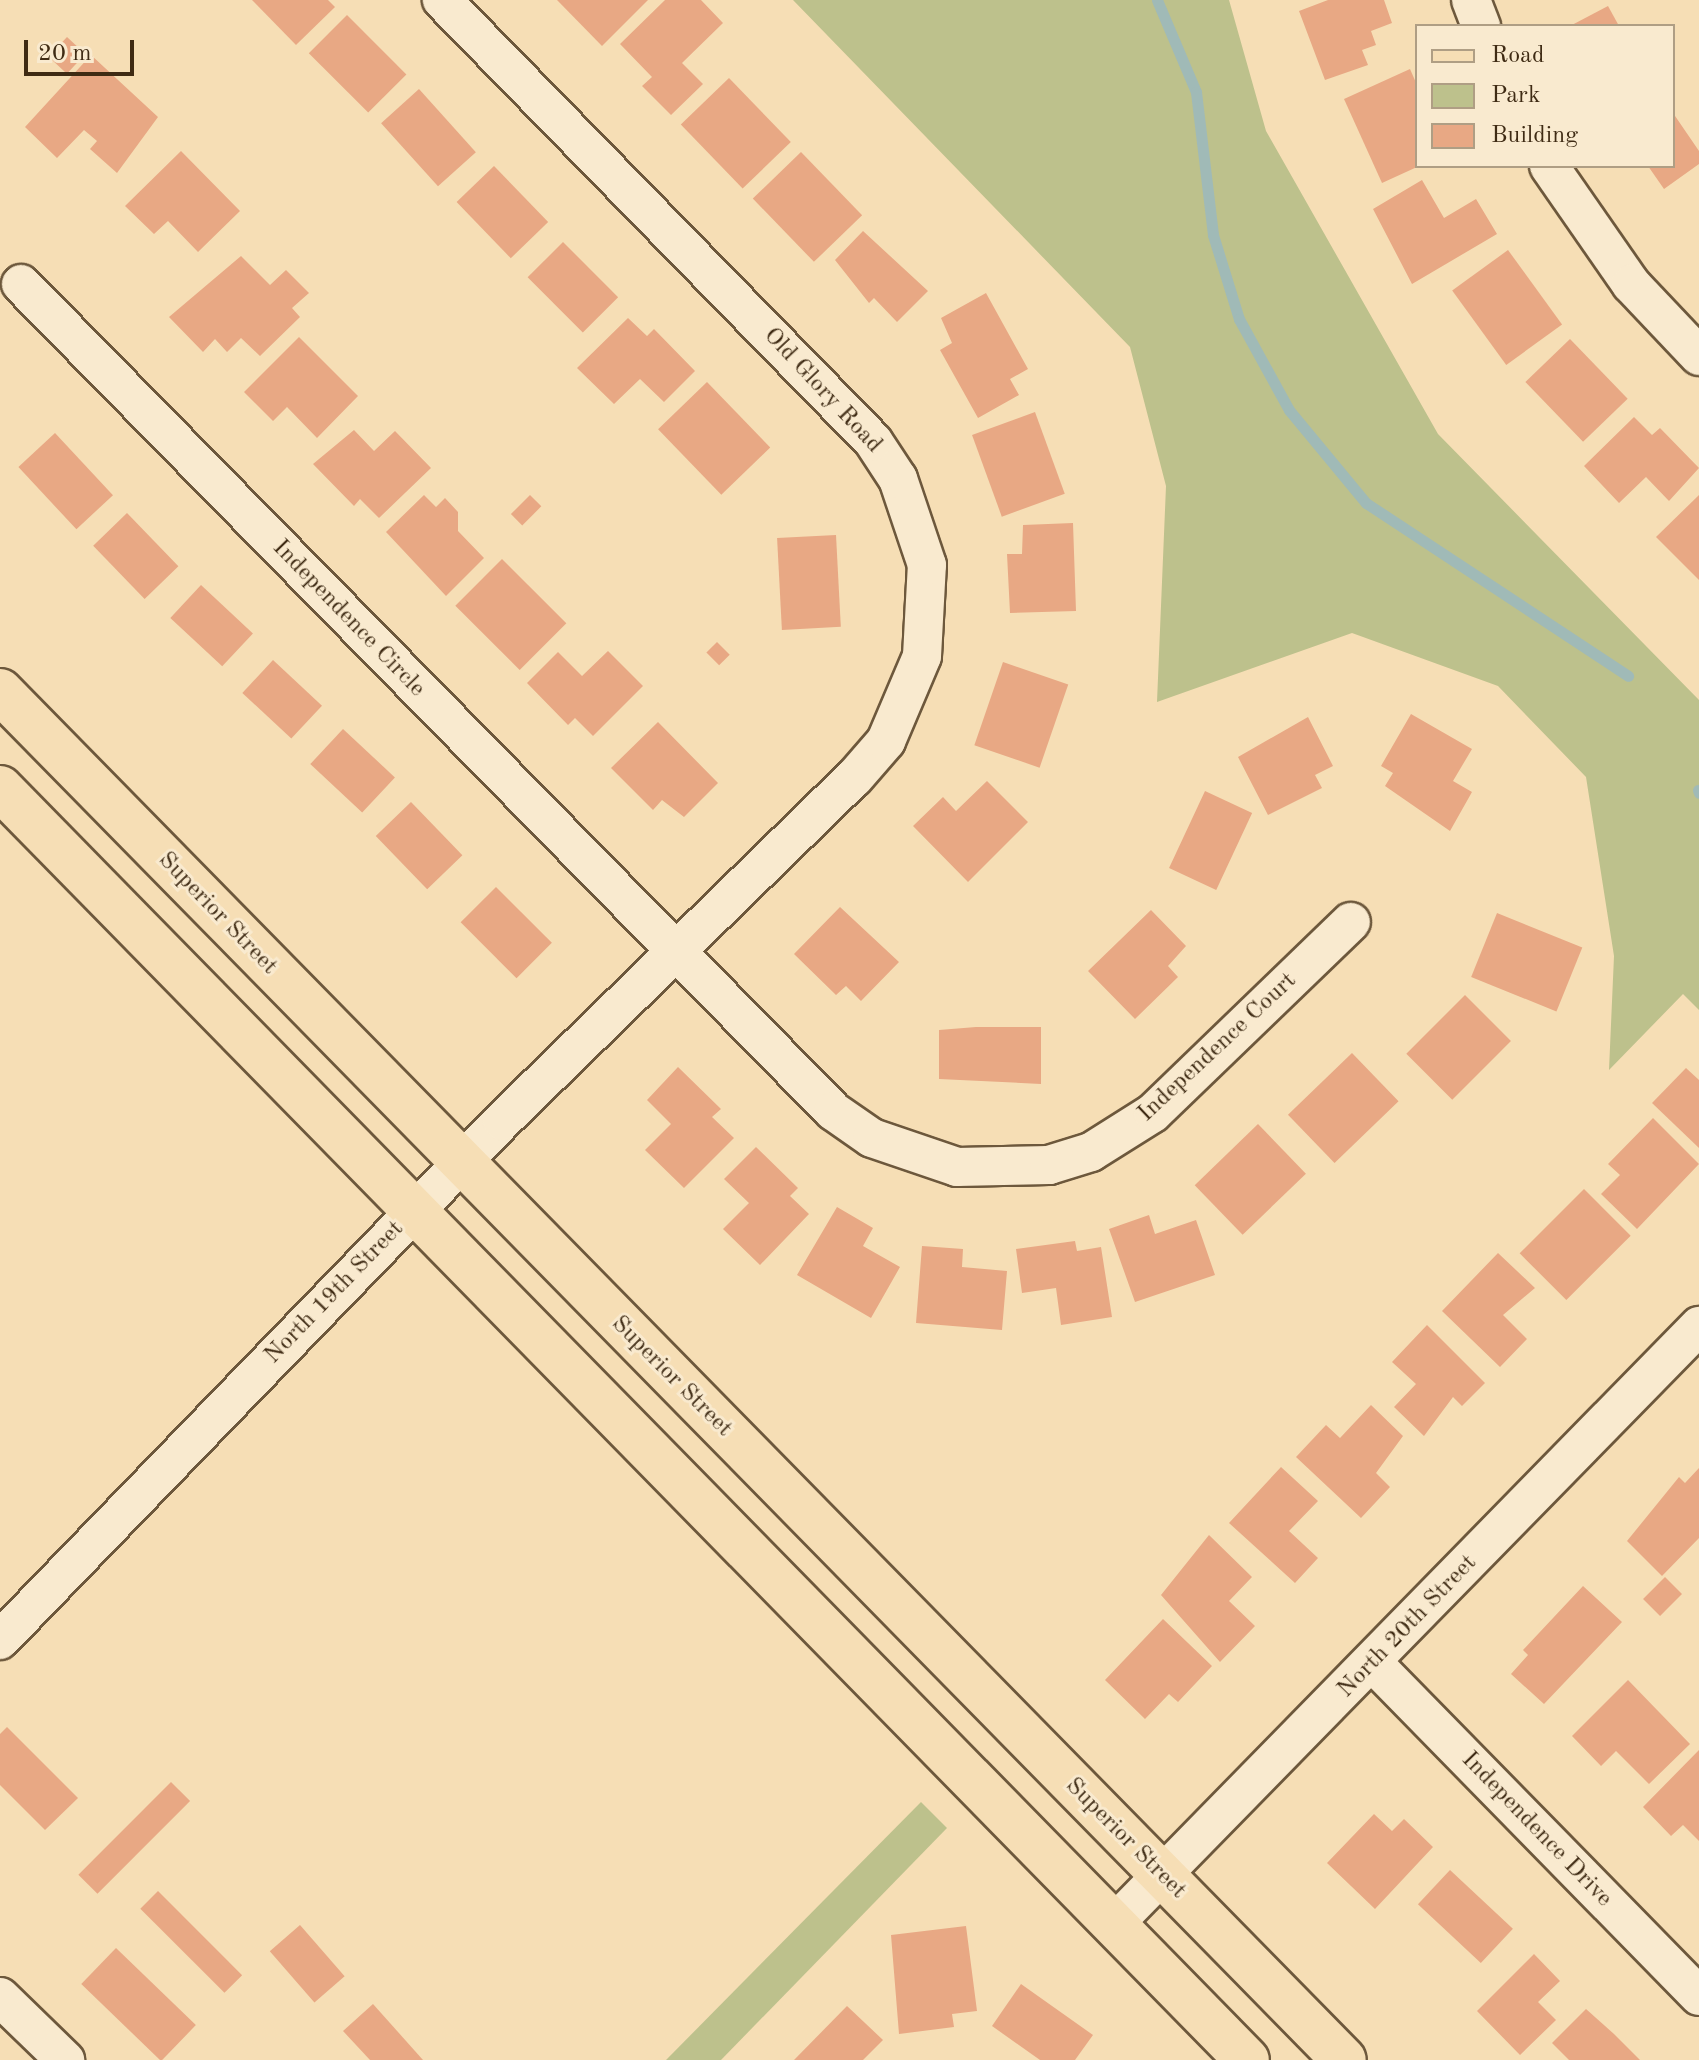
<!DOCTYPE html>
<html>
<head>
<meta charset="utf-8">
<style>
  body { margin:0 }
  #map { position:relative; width:1699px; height:2060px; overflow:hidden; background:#f6deb5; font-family:"Old Standard TT",serif }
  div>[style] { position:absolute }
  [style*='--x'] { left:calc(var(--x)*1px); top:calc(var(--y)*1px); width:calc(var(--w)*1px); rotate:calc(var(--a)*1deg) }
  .green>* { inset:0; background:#bdc18c }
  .stream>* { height:11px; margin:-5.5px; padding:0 5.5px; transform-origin:5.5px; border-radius:5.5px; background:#a0bab7 }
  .building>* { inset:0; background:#e8a884; transform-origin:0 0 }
  .roads { filter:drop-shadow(2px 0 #6d583c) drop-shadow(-2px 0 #6d583c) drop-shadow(0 2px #6d583c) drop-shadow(0 -2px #6d583c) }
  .minor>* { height:38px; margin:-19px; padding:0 19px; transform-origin:19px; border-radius:19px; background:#f9eacf }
  .major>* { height:44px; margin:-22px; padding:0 22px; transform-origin:22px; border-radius:22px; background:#f6deb5 }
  span { translate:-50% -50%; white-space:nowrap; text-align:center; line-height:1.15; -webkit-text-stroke:6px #f9eacf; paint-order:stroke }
  .street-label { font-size:24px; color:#3f2b14 }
  .legend { position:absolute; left:1415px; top:24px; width:260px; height:144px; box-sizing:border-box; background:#f9eacf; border:2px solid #af9e84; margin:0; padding:10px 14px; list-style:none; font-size:24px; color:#3f2b14 }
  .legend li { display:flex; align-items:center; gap:16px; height:40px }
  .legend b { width:40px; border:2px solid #af9e84 }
  .scale { position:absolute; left:24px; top:40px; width:110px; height:36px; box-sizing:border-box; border:4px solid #3f2b14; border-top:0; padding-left:10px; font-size:24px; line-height:28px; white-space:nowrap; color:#3f2b14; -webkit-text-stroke:6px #f9eacf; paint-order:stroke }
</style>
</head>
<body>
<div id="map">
  <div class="green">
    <i style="clip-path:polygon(793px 0,1229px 0,1266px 131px,1438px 434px,1699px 700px,1699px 1010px,1683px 994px,1609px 1070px,1614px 956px,1586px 777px,1498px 686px,1352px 633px,1157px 702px,1166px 486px,1130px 347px)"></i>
    <i style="clip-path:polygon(921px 1802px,947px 1828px,721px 2060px,666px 2060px)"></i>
  </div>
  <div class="stream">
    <i style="--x:1157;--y:0;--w:100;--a:67"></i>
    <i style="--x:1196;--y:92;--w:144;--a:83.2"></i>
    <i style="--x:1213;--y:235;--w:88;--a:72.8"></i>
    <i style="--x:1239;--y:319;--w:104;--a:61.2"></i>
    <i style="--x:1289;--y:410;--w:121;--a:50.4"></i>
    <i style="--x:1366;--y:503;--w:314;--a:33.4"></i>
    <i style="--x:1698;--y:790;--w:3;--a:72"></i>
  </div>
  <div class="building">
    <i style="clip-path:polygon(252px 0,328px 0,335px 7px,296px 45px)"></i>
    <i style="clip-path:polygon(557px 0,648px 0,602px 46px)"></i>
    <i style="clip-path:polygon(665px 0,701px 0,723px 23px,682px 63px,703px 84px,671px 115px,642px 86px,652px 77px,620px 44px)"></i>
    <i style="clip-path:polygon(1328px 0,1384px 0,1392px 23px,1371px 31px,1376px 45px,1362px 50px,1368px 65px,1325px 80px,1299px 11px)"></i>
    <i style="clip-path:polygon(1608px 6px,1619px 26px,1570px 26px)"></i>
    <i style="left:347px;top:15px;width:84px;height:54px;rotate:45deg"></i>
    <i style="left:67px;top:37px;width:25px;height:27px;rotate:43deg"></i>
    <i style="clip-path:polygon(91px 55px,158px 117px,117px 173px,90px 149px,97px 141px,84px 130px,57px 158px,25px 127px)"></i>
    <i style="clip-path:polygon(1410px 69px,1417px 85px,1417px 167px,1382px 183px,1344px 99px)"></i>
    <i style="left:729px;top:78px;width:89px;height:67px;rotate:46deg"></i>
    <i style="left:419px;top:89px;width:85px;height:51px;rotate:48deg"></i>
    <i style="clip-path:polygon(1673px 113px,1699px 151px,1699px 164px,1664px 189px,1648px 166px,1673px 166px)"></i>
    <i style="clip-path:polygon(181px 151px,240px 211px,198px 252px,168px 221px,154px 234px,125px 206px)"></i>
    <i style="left:801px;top:152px;width:88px;height:67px;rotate:46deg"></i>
    <i style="left:494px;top:166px;width:78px;height:52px;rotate:46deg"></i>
    <i style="clip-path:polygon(1422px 180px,1444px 218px,1476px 199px,1497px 234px,1412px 284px,1373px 209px)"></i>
    <i style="clip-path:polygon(863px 231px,928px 291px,897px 322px,874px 298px,869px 303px,835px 260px)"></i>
    <i style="left:563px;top:242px;width:78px;height:50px;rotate:45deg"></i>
    <i style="left:1508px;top:250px;width:92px;height:69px;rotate:54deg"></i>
    <i style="clip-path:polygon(241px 256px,270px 285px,286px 270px,309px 293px,292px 308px,300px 317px,260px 356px,241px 338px,227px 352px,215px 339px,203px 352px,169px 317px)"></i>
    <i style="clip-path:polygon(986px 293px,1028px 369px,1010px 379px,1019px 395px,978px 418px,940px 350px,952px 343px,941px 318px)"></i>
    <i style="clip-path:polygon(628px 318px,647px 336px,654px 329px,695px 371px,664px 402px,640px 379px,614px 404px,577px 368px)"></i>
    <i style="clip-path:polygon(299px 337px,358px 396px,317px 438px,287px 407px,273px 421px,244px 392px)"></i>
    <i style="left:1570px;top:339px;width:83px;height:62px;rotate:46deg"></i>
    <i style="left:707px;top:382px;width:91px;height:68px;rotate:46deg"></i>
    <i style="left:1035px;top:412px;width:87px;height:67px;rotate:70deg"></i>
    <i style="clip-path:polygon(1634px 417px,1652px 435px,1660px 428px,1699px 468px,1669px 501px,1646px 477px,1619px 503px,1584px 466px)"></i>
    <i style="clip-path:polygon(354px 430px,374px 451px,395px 431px,431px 468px,379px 518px,360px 499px,354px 506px,313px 464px)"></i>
    <i style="left:55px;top:433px;width:85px;height:50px;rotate:47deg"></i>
    <i style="clip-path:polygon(424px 495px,436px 507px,445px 498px,458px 512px,458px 531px,484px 558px,446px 596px,386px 532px)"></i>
    <i style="left:530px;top:495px;width:16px;height:27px;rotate:45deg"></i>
    <i style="clip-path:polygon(1699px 495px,1699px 580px,1656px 537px)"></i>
    <i style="left:127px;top:513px;width:74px;height:47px;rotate:46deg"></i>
    <i style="clip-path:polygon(1073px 523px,1076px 611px,1010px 613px,1007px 554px,1022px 554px,1023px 525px)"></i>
    <i style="left:836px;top:535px;width:92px;height:59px;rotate:87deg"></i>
    <i style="left:502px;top:559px;width:91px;height:66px;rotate:45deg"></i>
    <i style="left:201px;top:585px;width:71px;height:45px;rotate:43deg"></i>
    <i style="left:717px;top:642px;width:18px;height:15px;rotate:45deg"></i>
    <i style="clip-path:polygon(608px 651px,643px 686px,593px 736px,575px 718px,568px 725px,527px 683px,558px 652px,582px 676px)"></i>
    <i style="left:273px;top:660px;width:67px;height:45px;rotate:43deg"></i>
    <i style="left:1003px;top:662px;width:69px;height:88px;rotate:19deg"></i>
    <i style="clip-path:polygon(1411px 714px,1472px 749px,1453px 781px,1472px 792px,1450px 831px,1385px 786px,1393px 773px,1381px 766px)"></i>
    <i style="clip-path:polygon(1308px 717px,1333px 766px,1315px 775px,1322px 788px,1268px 815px,1238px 757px)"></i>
    <i style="clip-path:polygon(658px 722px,718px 783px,684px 817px,662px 800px,653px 810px,611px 768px)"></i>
    <i style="left:343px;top:729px;width:71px;height:48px;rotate:43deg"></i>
    <i style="clip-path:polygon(987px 781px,1028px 822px,968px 882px,913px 826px,943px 797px,956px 811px)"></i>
    <i style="left:1205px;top:791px;width:52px;height:85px;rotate:25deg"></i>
    <i style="left:411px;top:802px;width:74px;height:49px;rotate:46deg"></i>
    <i style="left:496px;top:887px;width:79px;height:50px;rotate:45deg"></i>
    <i style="clip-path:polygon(840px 907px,899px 962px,861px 1001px,846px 986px,836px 995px,794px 954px)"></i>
    <i style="clip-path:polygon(1151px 910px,1186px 946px,1168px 966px,1178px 977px,1135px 1019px,1088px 971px)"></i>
    <i style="left:1497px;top:913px;width:92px;height:69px;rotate:22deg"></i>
    <i style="left:1465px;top:995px;width:65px;height:83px;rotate:45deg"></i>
    <i style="clip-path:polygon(976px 1027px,1041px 1027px,1041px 1084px,939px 1079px,939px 1030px)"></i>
    <i style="left:1352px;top:1053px;width:67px;height:89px;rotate:46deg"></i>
    <i style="clip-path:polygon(678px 1067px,721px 1109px,712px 1117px,734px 1138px,684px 1188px,645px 1150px,671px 1124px,647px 1100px)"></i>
    <i style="clip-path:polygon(1686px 1068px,1699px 1080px,1699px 1148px,1652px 1103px)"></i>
    <i style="clip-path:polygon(1653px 1118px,1699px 1164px,1637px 1229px,1601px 1194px,1620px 1175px,1608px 1164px)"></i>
    <i style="left:1258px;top:1124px;width:69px;height:88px;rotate:46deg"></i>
    <i style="clip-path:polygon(756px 1147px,798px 1188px,790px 1196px,809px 1214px,760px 1265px,723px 1229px,749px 1203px,724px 1179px)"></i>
    <i style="left:1584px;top:1189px;width:66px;height:91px;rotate:45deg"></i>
    <i style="clip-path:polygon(837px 1207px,873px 1228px,863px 1246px,900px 1267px,871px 1318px,797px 1275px)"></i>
    <i style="clip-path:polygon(1149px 1215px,1155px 1234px,1196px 1220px,1215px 1275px,1135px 1302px,1109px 1229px)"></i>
    <i style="clip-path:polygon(1075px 1241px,1077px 1251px,1101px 1247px,1112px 1317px,1061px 1325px,1056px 1288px,1022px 1293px,1016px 1249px)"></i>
    <i style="clip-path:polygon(922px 1246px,963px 1249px,962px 1267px,1007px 1271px,1002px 1330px,916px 1323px)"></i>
    <i style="clip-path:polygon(1498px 1253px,1535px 1288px,1503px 1315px,1527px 1339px,1500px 1367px,1442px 1311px)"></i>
    <i style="clip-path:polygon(1427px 1325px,1485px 1383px,1462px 1406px,1453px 1397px,1424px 1436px,1394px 1407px,1416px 1384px,1392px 1362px)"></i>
    <i style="clip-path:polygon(1371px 1405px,1403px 1436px,1376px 1473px,1390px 1487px,1361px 1518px,1296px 1457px,1326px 1425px,1340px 1438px)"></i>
    <i style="clip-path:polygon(1281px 1467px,1318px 1501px,1289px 1531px,1318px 1558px,1295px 1583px,1229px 1523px)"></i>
    <i style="clip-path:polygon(1699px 1468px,1699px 1538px,1662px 1576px,1627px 1541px,1679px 1477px,1685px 1483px)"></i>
    <i style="clip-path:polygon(1209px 1535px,1252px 1577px,1229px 1601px,1255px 1626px,1220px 1662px,1161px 1595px)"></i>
    <i style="left:1665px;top:1577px;width:24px;height:31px;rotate:45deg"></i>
    <i style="clip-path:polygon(1583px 1586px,1622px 1622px,1544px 1704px,1511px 1674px,1528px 1655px,1523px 1650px)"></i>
    <i style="clip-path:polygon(1163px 1619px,1212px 1666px,1178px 1702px,1169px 1694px,1145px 1719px,1105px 1680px)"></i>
    <i style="clip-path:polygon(1628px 1680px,1690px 1744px,1649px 1784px,1616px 1751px,1601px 1766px,1572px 1736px)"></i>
    <i style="clip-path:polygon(7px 1727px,78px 1798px,45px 1830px,0 1785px,0 1734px)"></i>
    <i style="clip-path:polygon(1699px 1750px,1699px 1841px,1683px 1825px,1671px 1836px,1643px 1807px)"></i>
    <i style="left:171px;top:1782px;width:27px;height:131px;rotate:45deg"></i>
    <i style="clip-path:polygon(1374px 1814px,1392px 1831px,1404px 1819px,1433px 1847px,1375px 1909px,1327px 1863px)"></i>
    <i style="left:1450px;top:1870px;width:86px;height:47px;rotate:43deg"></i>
    <i style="left:158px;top:1891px;width:119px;height:25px;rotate:45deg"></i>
    <i style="left:300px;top:1925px;width:68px;height:40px;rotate:49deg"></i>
    <i style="clip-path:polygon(966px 1926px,977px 2011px,952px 2014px,954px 2027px,899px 2034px,891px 1935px)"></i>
    <i style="left:116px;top:1948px;width:111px;height:50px;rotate:44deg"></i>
    <i style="clip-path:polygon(1534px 1954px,1560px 1981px,1538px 2002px,1556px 2020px,1520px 2055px,1477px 2011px)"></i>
    <i style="clip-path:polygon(1021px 1984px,1093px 2035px,1075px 2060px,1040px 2060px,992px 2026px)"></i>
    <i style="clip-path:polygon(373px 2004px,423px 2060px,370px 2060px,343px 2031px)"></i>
    <i style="clip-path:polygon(847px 2006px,883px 2040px,863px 2060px,794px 2060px)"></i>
    <i style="clip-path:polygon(1586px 2009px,1614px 2034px,1640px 2060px,1569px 2060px,1552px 2043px)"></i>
  </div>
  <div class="roads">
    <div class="minor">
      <i style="--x:1471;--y:0;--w:28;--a:69"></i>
      <i style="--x:1549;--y:166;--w:144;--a:55.2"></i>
      <i style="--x:1631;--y:284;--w:99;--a:46.6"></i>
      <i style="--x:21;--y:284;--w:1159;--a:45.52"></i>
      <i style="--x:833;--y:1111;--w:47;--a:34.7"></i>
      <i style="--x:872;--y:1138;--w:90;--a:18.8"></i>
      <i style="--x:957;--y:1167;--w:92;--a:-1.2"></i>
      <i style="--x:1049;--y:1165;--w:44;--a:-17.2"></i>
      <i style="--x:1091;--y:1152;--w:73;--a:-32.2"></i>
      <i style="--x:1153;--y:1113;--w:275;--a:-44"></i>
      <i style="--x:0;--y:1640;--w:722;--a:-45.95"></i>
      <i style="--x:502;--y:1121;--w:491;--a:-44.3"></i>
      <i style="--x:854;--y:778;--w:49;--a:-49.1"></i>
      <i style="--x:886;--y:741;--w:92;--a:-67"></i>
      <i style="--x:922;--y:656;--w:91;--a:-86.9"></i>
      <i style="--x:927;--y:565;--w:91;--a:-108.6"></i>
      <i style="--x:898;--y:479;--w:45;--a:-123.3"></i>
      <i style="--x:873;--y:441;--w:617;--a:-134.34"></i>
      <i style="--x:1373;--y:1663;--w:466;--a:45.6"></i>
      <i style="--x:1114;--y:1924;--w:837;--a:-45.63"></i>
      <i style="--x:0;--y:1997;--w:91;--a:44.1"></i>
    </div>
    <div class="major">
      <i style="--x:0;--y:691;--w:1918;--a:45.53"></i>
      <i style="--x:0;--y:788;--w:1781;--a:45.57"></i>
    </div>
  </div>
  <div class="street-label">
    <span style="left:822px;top:391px;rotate:47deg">Old Glory Road</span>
    <span style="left:348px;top:619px;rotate:46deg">Independence Circle</span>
    <span style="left:217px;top:914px;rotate:46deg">Superior Street</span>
    <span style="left:1218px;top:1048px;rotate:-43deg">Independence Court</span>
    <span style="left:335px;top:1293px;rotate:-46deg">North 19th Street</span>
    <span style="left:671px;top:1377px;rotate:45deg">Superior Street</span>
    <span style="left:1408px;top:1627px;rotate:-46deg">North 20th Street</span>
    <span style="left:1536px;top:1830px;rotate:46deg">Independence Drive</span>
    <span style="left:1125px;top:1839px;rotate:45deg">Superior Street</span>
  </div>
  <ul class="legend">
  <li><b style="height:10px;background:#f6deb5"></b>Road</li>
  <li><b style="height:22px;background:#bdc18c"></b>Park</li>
  <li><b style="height:22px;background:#e8a884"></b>Building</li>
  </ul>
  <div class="scale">20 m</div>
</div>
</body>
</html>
